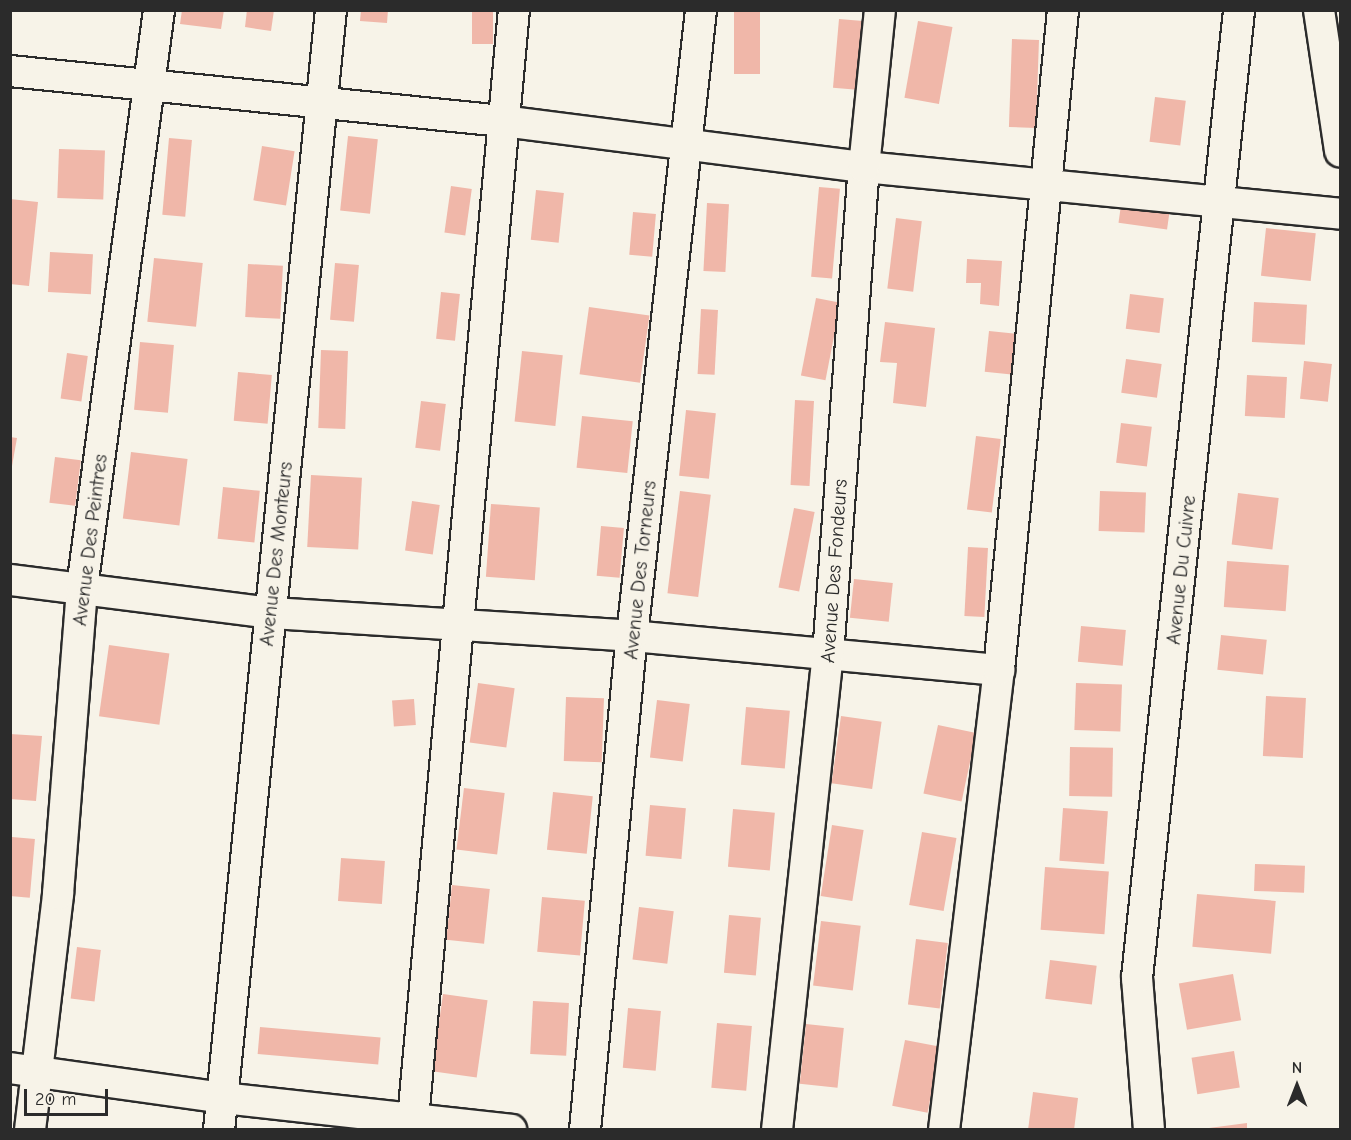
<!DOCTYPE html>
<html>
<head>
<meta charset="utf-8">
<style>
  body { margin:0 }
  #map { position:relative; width:1351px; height:1140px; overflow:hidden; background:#f7f3e8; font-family:"Comic Neue",sans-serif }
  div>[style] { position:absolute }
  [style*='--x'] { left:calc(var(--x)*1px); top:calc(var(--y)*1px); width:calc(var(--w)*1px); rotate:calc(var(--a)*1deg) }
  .building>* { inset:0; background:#f0b7a9; transform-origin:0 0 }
  .roads { filter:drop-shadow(2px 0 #2b2b2b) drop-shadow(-2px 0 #2b2b2b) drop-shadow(0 2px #2b2b2b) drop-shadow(0 -2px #2b2b2b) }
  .street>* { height:30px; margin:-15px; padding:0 15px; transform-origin:15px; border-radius:15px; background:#f7f3e8 }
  span { translate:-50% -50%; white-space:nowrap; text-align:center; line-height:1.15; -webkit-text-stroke:4.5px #f7f3e8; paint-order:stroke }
  .street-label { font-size:20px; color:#2b2b2b }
  .frame { position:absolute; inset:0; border:12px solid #2b2b2b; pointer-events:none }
  .north { position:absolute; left:1267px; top:1056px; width:60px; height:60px; -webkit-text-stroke:4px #f7f3e8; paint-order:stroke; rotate:0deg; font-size:16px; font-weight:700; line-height:24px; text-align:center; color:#2b2b2b }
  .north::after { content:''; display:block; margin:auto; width:21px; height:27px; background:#2b2b2b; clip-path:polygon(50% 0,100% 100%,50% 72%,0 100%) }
  .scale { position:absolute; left:24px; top:1089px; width:84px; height:27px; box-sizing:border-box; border:3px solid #2b2b2b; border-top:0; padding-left:8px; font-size:18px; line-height:21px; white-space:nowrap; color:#2b2b2b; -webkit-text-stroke:4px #f7f3e8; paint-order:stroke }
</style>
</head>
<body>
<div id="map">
  <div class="building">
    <i style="clip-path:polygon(182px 10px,224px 10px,221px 29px,180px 24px)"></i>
    <i style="clip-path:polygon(247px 10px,274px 10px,271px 31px,245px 27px)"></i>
    <i style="clip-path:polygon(361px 10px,388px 10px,387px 23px,360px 21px)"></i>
    <i style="left:472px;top:10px;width:21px;height:34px"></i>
    <i style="left:734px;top:10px;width:26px;height:64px"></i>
    <i style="left:839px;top:19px;width:24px;height:69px;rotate:5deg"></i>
    <i style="left:918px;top:21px;width:35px;height:78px;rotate:10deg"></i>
    <i style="left:1012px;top:39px;width:27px;height:88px;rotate:2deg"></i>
    <i style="left:1155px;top:97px;width:31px;height:45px;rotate:7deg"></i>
    <i style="left:348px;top:136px;width:30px;height:75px;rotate:6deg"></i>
    <i style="left:169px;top:138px;width:23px;height:77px;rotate:5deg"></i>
    <i style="left:262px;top:146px;width:33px;height:55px;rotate:9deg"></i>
    <i style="left:59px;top:149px;width:46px;height:49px;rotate:2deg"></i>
    <i style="left:451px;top:186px;width:21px;height:47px;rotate:8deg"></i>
    <i style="left:819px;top:187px;width:21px;height:90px;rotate:5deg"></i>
    <i style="left:536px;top:190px;width:28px;height:50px;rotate:6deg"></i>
    <i style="left:1122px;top:198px;width:49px;height:25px;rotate:8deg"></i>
    <i style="clip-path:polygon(10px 199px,38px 202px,29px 286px,10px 284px)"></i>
    <i style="left:707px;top:203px;width:22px;height:68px;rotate:3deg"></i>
    <i style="left:633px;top:212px;width:23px;height:43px;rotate:5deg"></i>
    <i style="left:896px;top:218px;width:26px;height:71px;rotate:7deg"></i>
    <i style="left:1266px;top:228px;width:50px;height:48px;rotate:6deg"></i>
    <i style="left:50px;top:252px;width:43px;height:40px;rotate:3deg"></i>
    <i style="left:154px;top:258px;width:49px;height:64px;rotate:6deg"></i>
    <i style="clip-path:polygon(967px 259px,1002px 261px,999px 306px,980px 304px,981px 283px,966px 283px)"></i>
    <i style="left:335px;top:263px;width:24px;height:57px;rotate:5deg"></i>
    <i style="left:248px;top:264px;width:35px;height:53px;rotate:3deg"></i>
    <i style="left:441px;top:292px;width:19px;height:47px;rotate:6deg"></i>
    <i style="left:1130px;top:294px;width:34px;height:35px;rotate:7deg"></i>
    <i style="left:816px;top:298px;width:25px;height:79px;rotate:11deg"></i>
    <i style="left:1254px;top:302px;width:53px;height:40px;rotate:3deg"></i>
    <i style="left:589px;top:307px;width:61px;height:68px;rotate:8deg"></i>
    <i style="left:701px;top:309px;width:17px;height:65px;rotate:3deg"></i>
    <i style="clip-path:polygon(885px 322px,935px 328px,926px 407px,893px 403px,897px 363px,880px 362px)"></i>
    <i style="left:989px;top:331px;width:27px;height:41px;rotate:6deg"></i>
    <i style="left:140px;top:342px;width:34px;height:68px;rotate:5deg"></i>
    <i style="left:321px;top:350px;width:27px;height:78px;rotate:2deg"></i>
    <i style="left:522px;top:351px;width:41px;height:71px;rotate:6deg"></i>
    <i style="left:67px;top:353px;width:21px;height:46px;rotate:8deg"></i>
    <i style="left:1126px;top:359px;width:36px;height:34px;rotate:8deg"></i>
    <i style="left:1304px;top:361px;width:28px;height:38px;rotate:6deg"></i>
    <i style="left:238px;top:372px;width:34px;height:49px;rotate:5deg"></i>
    <i style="left:1247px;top:375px;width:40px;height:41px;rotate:3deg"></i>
    <i style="left:795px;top:400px;width:19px;height:85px;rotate:3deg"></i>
    <i style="left:421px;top:401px;width:25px;height:47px;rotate:7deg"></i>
    <i style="left:686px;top:410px;width:30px;height:66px;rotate:6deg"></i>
    <i style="left:582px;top:416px;width:51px;height:52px;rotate:6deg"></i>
    <i style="left:1121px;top:423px;width:31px;height:40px;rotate:7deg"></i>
    <i style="left:976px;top:436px;width:25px;height:74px;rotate:7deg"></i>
    <i style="clip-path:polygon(10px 437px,17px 438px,12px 466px,10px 466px)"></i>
    <i style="left:131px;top:452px;width:57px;height:67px;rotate:7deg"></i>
    <i style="left:55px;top:457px;width:26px;height:46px;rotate:7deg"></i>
    <i style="left:311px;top:475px;width:51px;height:72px;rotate:3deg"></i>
    <i style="left:223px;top:487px;width:37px;height:52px;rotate:6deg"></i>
    <i style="left:680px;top:491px;width:31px;height:103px;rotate:7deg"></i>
    <i style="left:1100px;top:491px;width:46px;height:40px;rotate:2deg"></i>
    <i style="left:1238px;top:493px;width:41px;height:52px;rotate:7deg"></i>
    <i style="left:412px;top:501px;width:28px;height:50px;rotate:8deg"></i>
    <i style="left:491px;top:504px;width:49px;height:73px;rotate:4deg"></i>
    <i style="left:794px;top:508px;width:21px;height:81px;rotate:11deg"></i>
    <i style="left:601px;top:526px;width:23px;height:50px;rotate:5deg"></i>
    <i style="left:968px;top:547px;width:20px;height:69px;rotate:3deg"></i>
    <i style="left:1227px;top:561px;width:62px;height:46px;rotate:4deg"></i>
    <i style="left:854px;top:579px;width:39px;height:39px;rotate:6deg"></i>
    <i style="left:1081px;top:626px;width:45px;height:36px;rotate:5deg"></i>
    <i style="left:1221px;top:635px;width:46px;height:35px;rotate:6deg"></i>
    <i style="left:109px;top:645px;width:61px;height:72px;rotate:8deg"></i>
    <i style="left:478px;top:683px;width:37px;height:60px;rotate:8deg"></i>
    <i style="left:1076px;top:683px;width:46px;height:47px;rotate:2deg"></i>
    <i style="left:1266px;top:696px;width:40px;height:60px;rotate:3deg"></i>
    <i style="left:566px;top:697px;width:38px;height:64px;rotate:2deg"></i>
    <i style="left:414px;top:699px;width:26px;height:22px;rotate:86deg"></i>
    <i style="left:657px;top:700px;width:33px;height:58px;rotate:7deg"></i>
    <i style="left:746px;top:707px;width:44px;height:58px;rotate:5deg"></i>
    <i style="left:841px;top:716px;width:41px;height:68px;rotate:8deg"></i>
    <i style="left:938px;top:725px;width:39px;height:70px;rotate:12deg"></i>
    <i style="clip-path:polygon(10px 734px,42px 736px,36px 801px,10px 799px)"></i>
    <i style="left:1070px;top:747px;width:43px;height:49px;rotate:1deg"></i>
    <i style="left:464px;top:788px;width:41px;height:62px;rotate:7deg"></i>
    <i style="left:553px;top:792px;width:40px;height:58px;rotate:6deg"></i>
    <i style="left:650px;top:805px;width:36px;height:51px;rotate:5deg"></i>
    <i style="left:1063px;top:808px;width:45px;height:53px;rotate:4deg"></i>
    <i style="left:733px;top:809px;width:42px;height:58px;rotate:5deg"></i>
    <i style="left:832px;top:825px;width:32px;height:72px;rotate:9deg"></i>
    <i style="left:922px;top:832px;width:35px;height:74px;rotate:10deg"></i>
    <i style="left:12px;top:837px;width:23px;height:59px;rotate:5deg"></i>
    <i style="left:341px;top:858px;width:44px;height:43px;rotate:4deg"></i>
    <i style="left:1255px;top:864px;width:50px;height:27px;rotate:2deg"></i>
    <i style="left:1045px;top:867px;width:64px;height:63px;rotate:4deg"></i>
    <i style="left:452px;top:885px;width:38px;height:55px;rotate:6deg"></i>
    <i style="left:1197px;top:894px;width:79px;height:53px;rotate:5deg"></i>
    <i style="left:542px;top:897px;width:43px;height:55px;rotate:5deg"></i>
    <i style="left:639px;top:907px;width:35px;height:53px;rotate:7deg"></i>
    <i style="left:729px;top:915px;width:32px;height:58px;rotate:5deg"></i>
    <i style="left:821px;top:921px;width:40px;height:65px;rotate:7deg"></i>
    <i style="left:916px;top:939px;width:32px;height:66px;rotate:7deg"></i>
    <i style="left:77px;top:947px;width:24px;height:52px;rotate:7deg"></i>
    <i style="left:1050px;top:960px;width:47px;height:39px;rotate:7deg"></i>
    <i style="left:1233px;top:974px;width:47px;height:55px;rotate:80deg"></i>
    <i style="left:443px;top:994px;width:45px;height:78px;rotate:8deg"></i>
    <i style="left:533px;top:1001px;width:36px;height:53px;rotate:3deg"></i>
    <i style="left:628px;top:1008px;width:33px;height:60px;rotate:5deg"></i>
    <i style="left:717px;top:1023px;width:35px;height:65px;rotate:5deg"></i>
    <i style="left:806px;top:1024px;width:38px;height:60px;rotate:6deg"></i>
    <i style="left:260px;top:1027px;width:121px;height:27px;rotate:5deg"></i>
    <i style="left:905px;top:1040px;width:36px;height:67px;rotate:11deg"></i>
    <i style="left:1234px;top:1051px;width:37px;height:43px;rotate:81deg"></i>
    <i style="clip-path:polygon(1033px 1092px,1078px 1098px,1074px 1130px,1028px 1130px)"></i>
    <i style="clip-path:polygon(1247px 1123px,1247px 1130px,1209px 1130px,1209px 1128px)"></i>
  </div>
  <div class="roads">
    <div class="street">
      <i style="--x:1319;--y:10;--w:143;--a:81.5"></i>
      <i style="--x:10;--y:71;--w:496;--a:5.8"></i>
      <i style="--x:503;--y:121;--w:364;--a:7.3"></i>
      <i style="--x:864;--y:167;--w:478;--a:5.6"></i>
      <i style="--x:10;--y:580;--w:263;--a:7.2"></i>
      <i style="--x:271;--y:613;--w:362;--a:3.6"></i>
      <i style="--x:632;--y:636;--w:369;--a:5.3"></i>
      <i style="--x:10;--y:1068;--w:215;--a:8"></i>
      <i style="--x:223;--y:1098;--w:290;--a:6.3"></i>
      <i style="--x:30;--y:1130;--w:238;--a:-83.2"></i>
      <i style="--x:58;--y:894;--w:307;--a:-85.5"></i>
      <i style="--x:82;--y:588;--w:583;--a:-82.41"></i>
      <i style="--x:219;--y:1130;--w:1126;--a:-84.29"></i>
      <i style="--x:412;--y:1130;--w:1125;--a:-84.8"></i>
      <i style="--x:585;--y:1130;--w:496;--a:-84.6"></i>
      <i style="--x:632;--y:636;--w:630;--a:-83.71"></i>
      <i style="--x:777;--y:1130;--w:478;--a:-83.9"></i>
      <i style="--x:828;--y:655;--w:489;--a:-85.8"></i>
      <i style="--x:864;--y:167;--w:158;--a:-84.2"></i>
      <i style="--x:944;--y:1130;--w:463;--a:-83.2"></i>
      <i style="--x:999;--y:670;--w:663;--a:-84.46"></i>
      <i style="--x:1149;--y:1130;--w:152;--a:-94.5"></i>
      <i style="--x:1137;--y:978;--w:973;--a:-83.98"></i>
    </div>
  </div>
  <div class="street-label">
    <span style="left:90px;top:540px;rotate:-83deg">Avenue Des Peintres</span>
    <span style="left:276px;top:554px;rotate:-84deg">Avenue Des Monteurs</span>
    <span style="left:640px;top:570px;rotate:-84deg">Avenue Des Torneurs</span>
    <span style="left:1181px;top:570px;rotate:-84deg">Avenue Du Cuivre</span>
    <span style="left:834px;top:571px;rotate:-86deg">Avenue Des Fondeurs</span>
  </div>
  <div class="frame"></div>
  <div class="north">N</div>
  <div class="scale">20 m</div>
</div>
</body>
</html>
